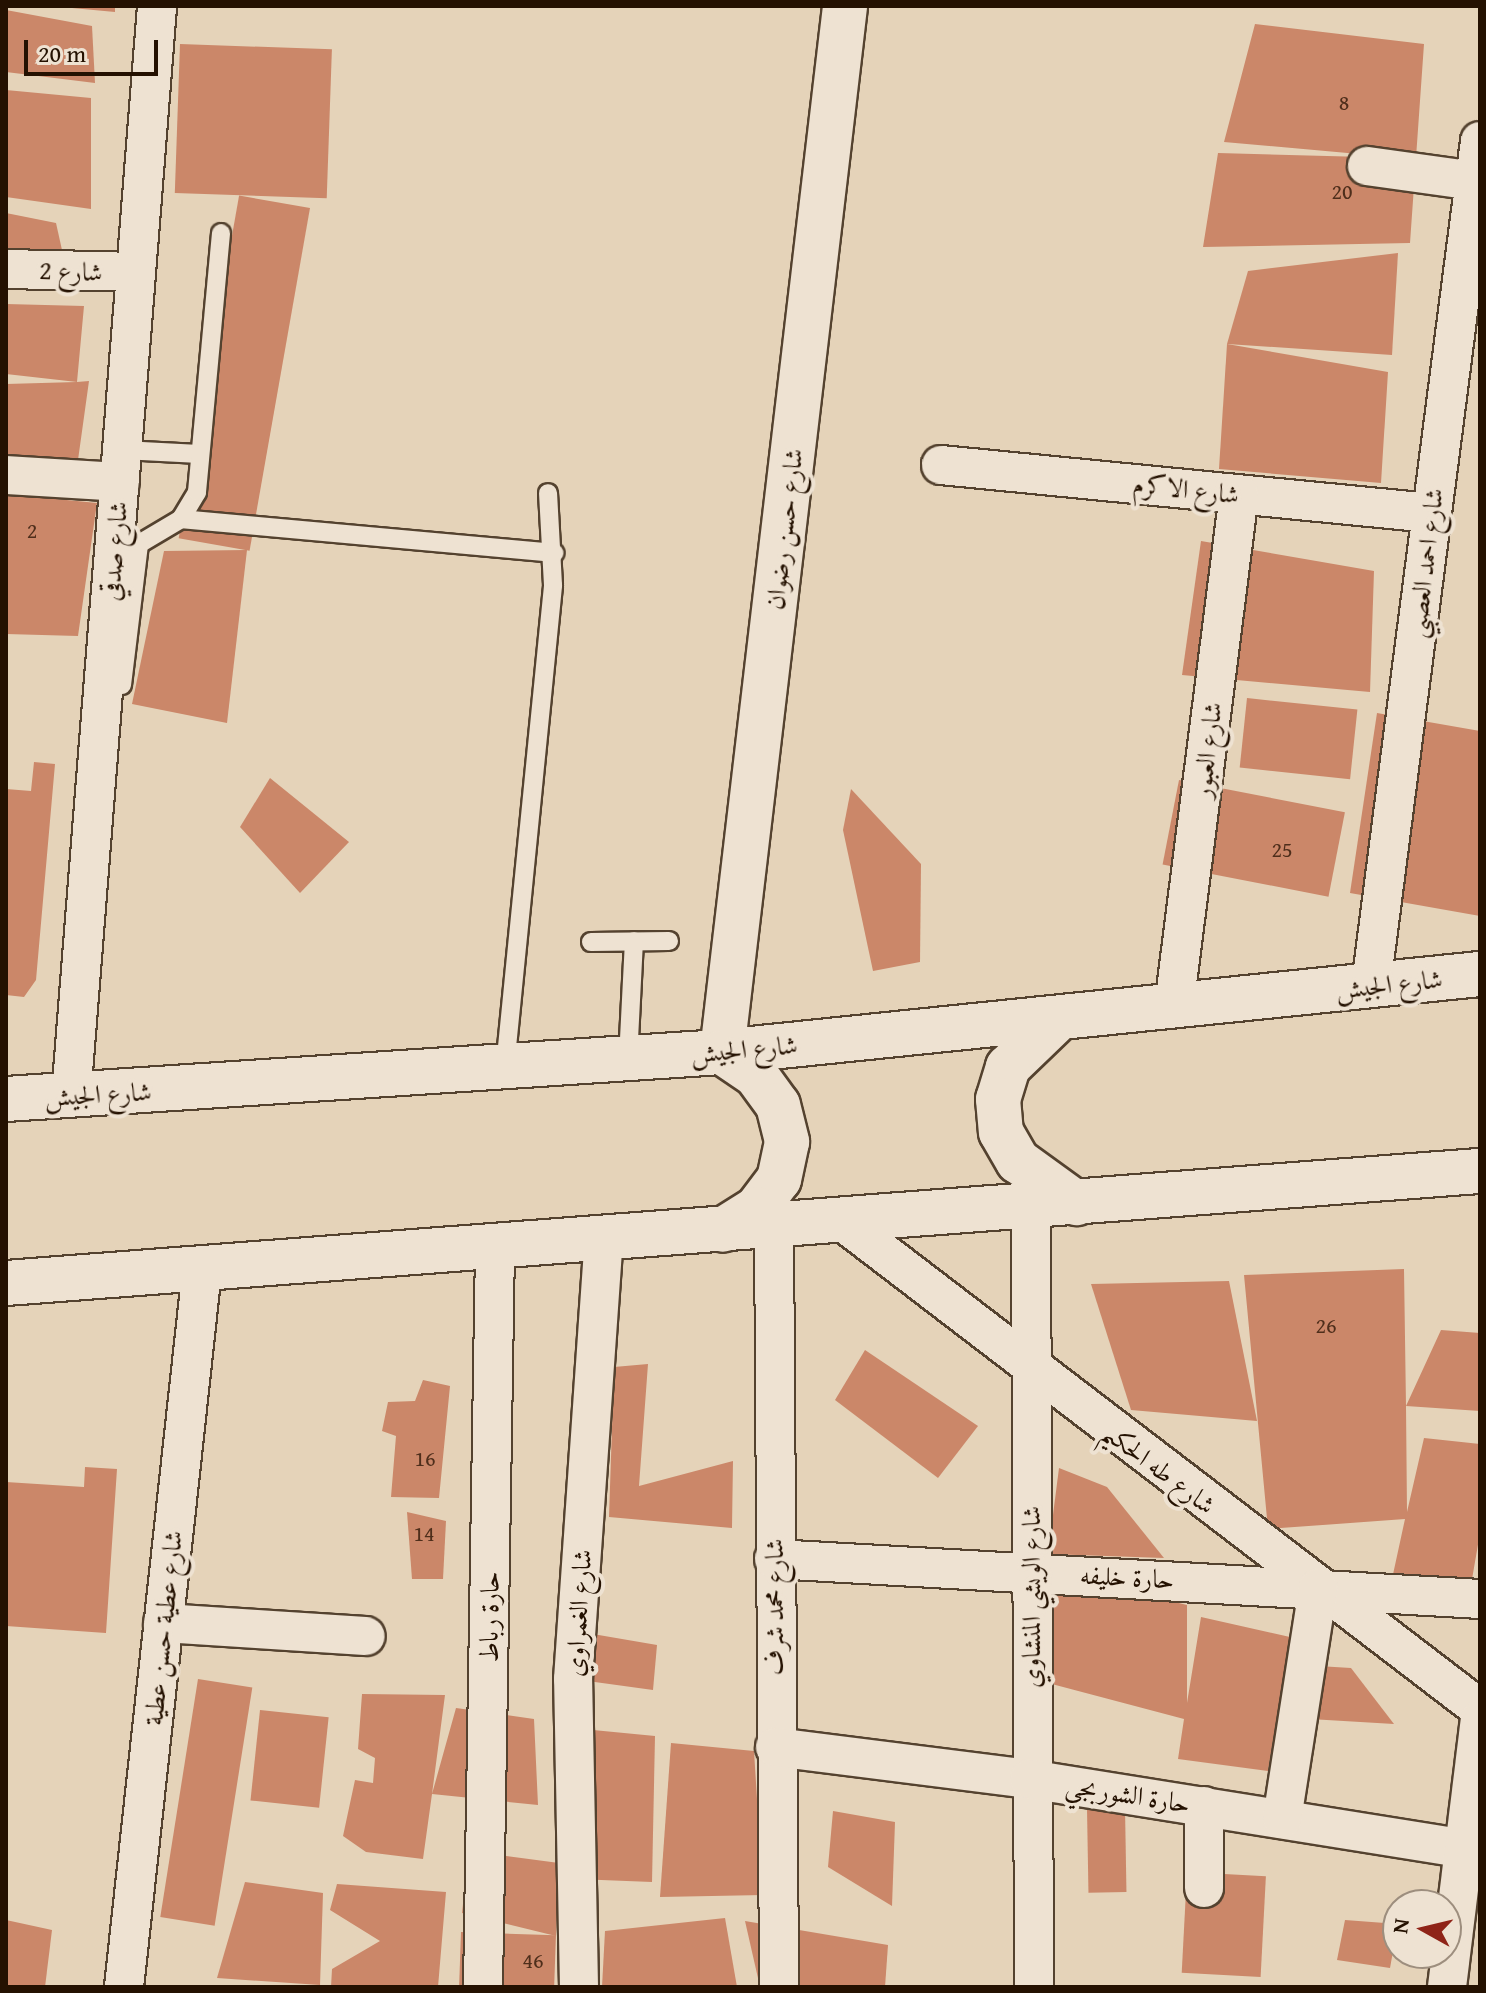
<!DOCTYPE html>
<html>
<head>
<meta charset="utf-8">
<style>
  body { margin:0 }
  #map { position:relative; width:1486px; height:1993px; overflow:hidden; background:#e5d3b9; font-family:"Gentium Book Plus",Amiri,serif }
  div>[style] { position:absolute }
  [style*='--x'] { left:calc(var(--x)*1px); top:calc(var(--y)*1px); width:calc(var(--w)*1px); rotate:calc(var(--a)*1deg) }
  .building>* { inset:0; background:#cb8769; transform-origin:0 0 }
  .roads { filter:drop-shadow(2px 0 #54422f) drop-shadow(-2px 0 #54422f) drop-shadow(0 2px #54422f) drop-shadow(0 -2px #54422f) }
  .service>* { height:18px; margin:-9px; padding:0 9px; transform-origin:9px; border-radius:9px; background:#eee2d2 }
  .minor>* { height:38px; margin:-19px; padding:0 19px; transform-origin:19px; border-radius:19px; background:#eee2d2 }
  .tertiary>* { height:44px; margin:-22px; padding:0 22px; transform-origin:22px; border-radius:22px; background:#eee2d2 }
  .secondary>* { height:44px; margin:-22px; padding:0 22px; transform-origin:22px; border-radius:22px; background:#eee2d2 }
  span { translate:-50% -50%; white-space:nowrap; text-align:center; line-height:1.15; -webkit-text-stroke:8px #eee2d2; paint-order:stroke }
  .number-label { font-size:22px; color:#4e2e1b }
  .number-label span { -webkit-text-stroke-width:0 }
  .street-label { font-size:26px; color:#241101 }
  .frame { position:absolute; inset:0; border:8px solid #241101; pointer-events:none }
  .north { position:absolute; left:1382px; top:1889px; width:80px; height:80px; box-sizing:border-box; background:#eee2d2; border:2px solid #9d8e7e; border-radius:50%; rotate:278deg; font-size:22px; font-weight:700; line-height:32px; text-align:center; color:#241101 }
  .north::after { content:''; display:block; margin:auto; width:28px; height:36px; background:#8f2418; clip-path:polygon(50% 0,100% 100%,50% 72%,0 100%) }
  .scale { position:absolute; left:24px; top:40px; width:134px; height:36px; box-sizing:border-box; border:4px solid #241101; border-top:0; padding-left:10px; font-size:24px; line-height:28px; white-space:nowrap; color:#241101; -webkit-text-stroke:6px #eee2d2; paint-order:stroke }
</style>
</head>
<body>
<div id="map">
  <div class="building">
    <i style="clip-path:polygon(72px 6px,115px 6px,115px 12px,72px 8px)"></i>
    <i style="clip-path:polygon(6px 10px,92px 26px,95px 83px,6px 72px)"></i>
    <i style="clip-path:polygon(1255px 24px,1424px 44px,1410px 243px,1203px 247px,1218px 153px,1403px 158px,1224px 142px)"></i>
    <i style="left:180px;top:44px;width:152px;height:149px;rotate:2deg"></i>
    <i style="clip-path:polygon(6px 90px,91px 98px,91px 209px,6px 197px)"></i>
    <i style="left:310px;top:208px;width:348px;height:72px;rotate:100deg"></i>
    <i style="clip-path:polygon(6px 213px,56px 223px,70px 286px,6px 285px)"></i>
    <i style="clip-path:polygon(1398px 253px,1392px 355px,1227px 344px,1248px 271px)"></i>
    <i style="clip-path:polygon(6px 304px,84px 306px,77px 382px,89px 381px,78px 460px,6px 459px,6px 384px,77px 382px,6px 374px)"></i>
    <i style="clip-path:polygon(1227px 344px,1388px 372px,1381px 483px,1219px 469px)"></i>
    <i style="clip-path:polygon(6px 494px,97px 503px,78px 636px,6px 634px)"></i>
    <i style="clip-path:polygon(1201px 541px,1374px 571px,1370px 692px,1182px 675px)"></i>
    <i style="clip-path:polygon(247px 550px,227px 723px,132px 704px,164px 551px)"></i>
    <i style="left:1247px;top:698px;width:111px;height:70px;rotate:6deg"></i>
    <i style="clip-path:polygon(1377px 713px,1480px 731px,1480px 916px,1350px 893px)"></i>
    <i style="clip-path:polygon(34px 762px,55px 764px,36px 980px,24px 997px,6px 995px,6px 789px,31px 791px)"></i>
    <i style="clip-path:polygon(270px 778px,349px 842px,300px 893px,240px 827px)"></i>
    <i style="left:1179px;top:780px;width:169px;height:86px;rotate:11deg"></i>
    <i style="clip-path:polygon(851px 789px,921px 864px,920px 962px,873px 971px,843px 830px)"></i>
    <i style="clip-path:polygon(1404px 1269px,1406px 1406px,1441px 1330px,1480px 1333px,1480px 1411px,1406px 1406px,1407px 1512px,1424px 1438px,1480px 1444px,1480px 1533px,1471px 1585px,1392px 1579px,1405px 1519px,1268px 1529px,1244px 1275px)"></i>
    <i style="clip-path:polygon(1229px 1281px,1257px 1421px,1131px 1410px,1091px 1284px)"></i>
    <i style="clip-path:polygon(865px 1350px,978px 1426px,938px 1478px,835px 1400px)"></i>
    <i style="clip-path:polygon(648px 1364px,639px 1486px,733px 1461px,732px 1528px,609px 1517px,614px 1367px)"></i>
    <i style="clip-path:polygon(423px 1380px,450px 1386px,439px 1498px,391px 1497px,396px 1436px,382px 1431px,388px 1402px,415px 1401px)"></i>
    <i style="clip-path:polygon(85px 1467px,117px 1469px,106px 1633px,6px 1626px,6px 1482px,84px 1487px)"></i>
    <i style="clip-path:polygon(1059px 1468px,1107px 1487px,1164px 1558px,1048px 1554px)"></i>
    <i style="clip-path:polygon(407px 1512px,446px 1521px,443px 1579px,412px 1579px)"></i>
    <i style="clip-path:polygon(1056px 1573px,1187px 1605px,1187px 1703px,1201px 1617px,1290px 1637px,1268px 1771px,1178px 1759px,1184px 1719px,1048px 1683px)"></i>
    <i style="clip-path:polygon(587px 1633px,657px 1645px,653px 1690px,573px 1679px)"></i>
    <i style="clip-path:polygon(1318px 1666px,1351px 1668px,1394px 1724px,1310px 1719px)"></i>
    <i style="left:198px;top:1679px;width:55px;height:241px;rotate:9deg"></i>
    <i style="clip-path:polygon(362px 1694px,445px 1695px,432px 1794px,456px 1708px,534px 1719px,538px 1805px,432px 1794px,423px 1859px,366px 1852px,343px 1836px,355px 1780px,373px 1783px,375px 1758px,358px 1749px)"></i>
    <i style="left:260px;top:1710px;width:69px;height:91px;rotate:6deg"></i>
    <i style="clip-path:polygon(593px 1730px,655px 1736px,652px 1882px,576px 1879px)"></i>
    <i style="clip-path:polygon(671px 1743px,754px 1751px,763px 1895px,660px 1897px)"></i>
    <i style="left:1125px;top:1808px;width:84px;height:38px;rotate:89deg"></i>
    <i style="clip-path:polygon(833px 1811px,895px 1822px,892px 1906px,828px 1867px)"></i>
    <i style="clip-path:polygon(469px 1851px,559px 1863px,556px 1936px,462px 1913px)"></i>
    <i style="left:1187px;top:1872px;width:79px;height:101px;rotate:3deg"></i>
    <i style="clip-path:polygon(245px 1882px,323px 1893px,320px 1985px,217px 1978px)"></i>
    <i style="clip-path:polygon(337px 1884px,446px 1892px,438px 1987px,331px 1987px,332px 1969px,380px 1941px,330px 1910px)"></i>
    <i style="clip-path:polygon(725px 1918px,737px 1987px,602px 1987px,605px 1931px)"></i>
    <i style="clip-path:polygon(6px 1920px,52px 1930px,45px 1987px,6px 1987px)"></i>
    <i style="clip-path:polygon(1345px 1920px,1398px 1924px,1390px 1968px,1337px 1960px)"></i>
    <i style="clip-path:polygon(745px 1921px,888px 1945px,885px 1987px,760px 1987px)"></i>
    <i style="left:461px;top:1932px;width:95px;height:55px;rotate:2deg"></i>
  </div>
  <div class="roads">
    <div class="service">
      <i style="--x:122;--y:450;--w:78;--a:2.9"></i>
      <i style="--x:181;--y:519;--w:375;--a:5.2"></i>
      <i style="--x:122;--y:685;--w:142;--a:-83.1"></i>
      <i style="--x:139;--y:544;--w:49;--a:-30.8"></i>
      <i style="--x:181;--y:519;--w:31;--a:-59"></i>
      <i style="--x:197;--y:492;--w:260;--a:-84.7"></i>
      <i style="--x:591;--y:942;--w:78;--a:-0.7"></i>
      <i style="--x:628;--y:1059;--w:118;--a:-87.1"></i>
      <i style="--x:505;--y:1067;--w:484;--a:-84.3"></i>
      <i style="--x:553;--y:585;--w:92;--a:-93.1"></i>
    </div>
    <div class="minor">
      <i style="--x:1367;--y:166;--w:109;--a:7.9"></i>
      <i style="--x:6;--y:269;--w:130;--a:1.3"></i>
      <i style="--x:941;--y:465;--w:493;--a:5.6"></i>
      <i style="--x:6;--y:475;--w:114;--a:3.5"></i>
      <i style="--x:1371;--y:985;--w:851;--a:-82.64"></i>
      <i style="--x:1174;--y:1006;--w:516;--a:-82.76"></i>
      <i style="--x:71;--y:1097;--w:1094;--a:-85.49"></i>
      <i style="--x:1031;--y:1206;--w:781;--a:89.78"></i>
      <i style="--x:842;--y:1221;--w:803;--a:37.41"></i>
      <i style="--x:774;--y:1226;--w:761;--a:89.62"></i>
      <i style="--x:774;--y:1559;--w:707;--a:3.24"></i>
      <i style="--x:163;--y:1623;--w:203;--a:3.7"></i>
      <i style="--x:775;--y:1747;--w:256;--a:7.2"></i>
      <i style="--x:1029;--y:1779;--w:457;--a:9.1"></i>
      <i style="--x:1204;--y:1806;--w:82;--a:90"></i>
      <i style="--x:1282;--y:1819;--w:234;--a:-81.1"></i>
      <i style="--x:124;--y:1987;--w:721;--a:-83.79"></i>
      <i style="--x:483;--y:1987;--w:740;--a:-89.07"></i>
      <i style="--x:579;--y:1987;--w:308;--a:-91.1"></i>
      <i style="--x:573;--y:1679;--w:441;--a:-86"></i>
      <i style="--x:1447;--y:1987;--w:270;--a:-83"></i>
    </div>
    <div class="tertiary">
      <i style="--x:722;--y:1052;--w:1053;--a:-83.29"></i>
    </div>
    <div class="secondary">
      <i style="--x:1059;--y:1018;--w:71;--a:136.1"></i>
      <i style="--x:1008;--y:1067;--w:34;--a:107"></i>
      <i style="--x:998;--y:1099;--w:33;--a:85"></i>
      <i style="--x:1001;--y:1132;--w:34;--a:60"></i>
      <i style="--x:1018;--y:1161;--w:72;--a:35.9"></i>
      <i style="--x:722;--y:1052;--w:41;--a:34.1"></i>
      <i style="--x:756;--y:1075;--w:37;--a:54"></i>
      <i style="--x:778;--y:1105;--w:38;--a:76"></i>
      <i style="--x:787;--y:1142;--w:38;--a:102"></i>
      <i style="--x:779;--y:1179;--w:38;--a:127"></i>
      <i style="--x:756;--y:1209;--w:39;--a:148"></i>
      <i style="--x:6;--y:1099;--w:718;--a:-3.76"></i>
      <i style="--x:722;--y:1052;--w:762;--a:-5.88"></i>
      <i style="--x:6;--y:1283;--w:1478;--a:-4.35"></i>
    </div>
  </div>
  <div class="number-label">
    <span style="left:1344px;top:103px">8</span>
    <span style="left:1342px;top:192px">20</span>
    <span style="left:32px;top:531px">2</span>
    <span style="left:1282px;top:850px">25</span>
    <span style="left:1326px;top:1326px">26</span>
    <span style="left:425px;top:1459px">16</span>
    <span style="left:424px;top:1534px">14</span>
    <span style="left:533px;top:1961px">46</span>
  </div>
  <div class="street-label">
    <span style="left:71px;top:271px;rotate:2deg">شارع 2</span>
    <span style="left:1186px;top:489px;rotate:6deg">شارع الاكرم</span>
    <span style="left:784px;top:529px;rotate:-83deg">شارع حسن رضوان</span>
    <span style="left:114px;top:551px;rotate:-85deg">شارع صدقي</span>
    <span style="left:1425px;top:563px;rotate:-83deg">شارع احمد العصبي</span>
    <span style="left:1207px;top:750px;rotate:-83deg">شارع العبور</span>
    <span style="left:1389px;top:984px;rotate:-6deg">شارع الجيش</span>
    <span style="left:744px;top:1049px;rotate:-5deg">شارع الجيش</span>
    <span style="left:98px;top:1094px;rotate:-3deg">شارع الجيش</span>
    <span style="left:1159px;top:1468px;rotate:37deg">شارع طه الحكيم</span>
    <span style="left:1127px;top:1577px;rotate:3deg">حارة خليفه</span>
    <span style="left:1031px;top:1597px;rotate:-90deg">شارع الويشي المنشاوي</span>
    <span style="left:774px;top:1607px;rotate:-90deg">شارع محمد شرف</span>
    <span style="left:578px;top:1613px;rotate:-86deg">شارع الغمراوي</span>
    <span style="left:489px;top:1617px;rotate:-89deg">حارة رباط</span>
    <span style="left:163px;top:1628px;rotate:-84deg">شارع عطية حسن عطية</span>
    <span style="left:1128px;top:1794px;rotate:9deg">حارة الشوربجي</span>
  </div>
  <div class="frame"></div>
  <div class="north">N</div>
  <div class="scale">20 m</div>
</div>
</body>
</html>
